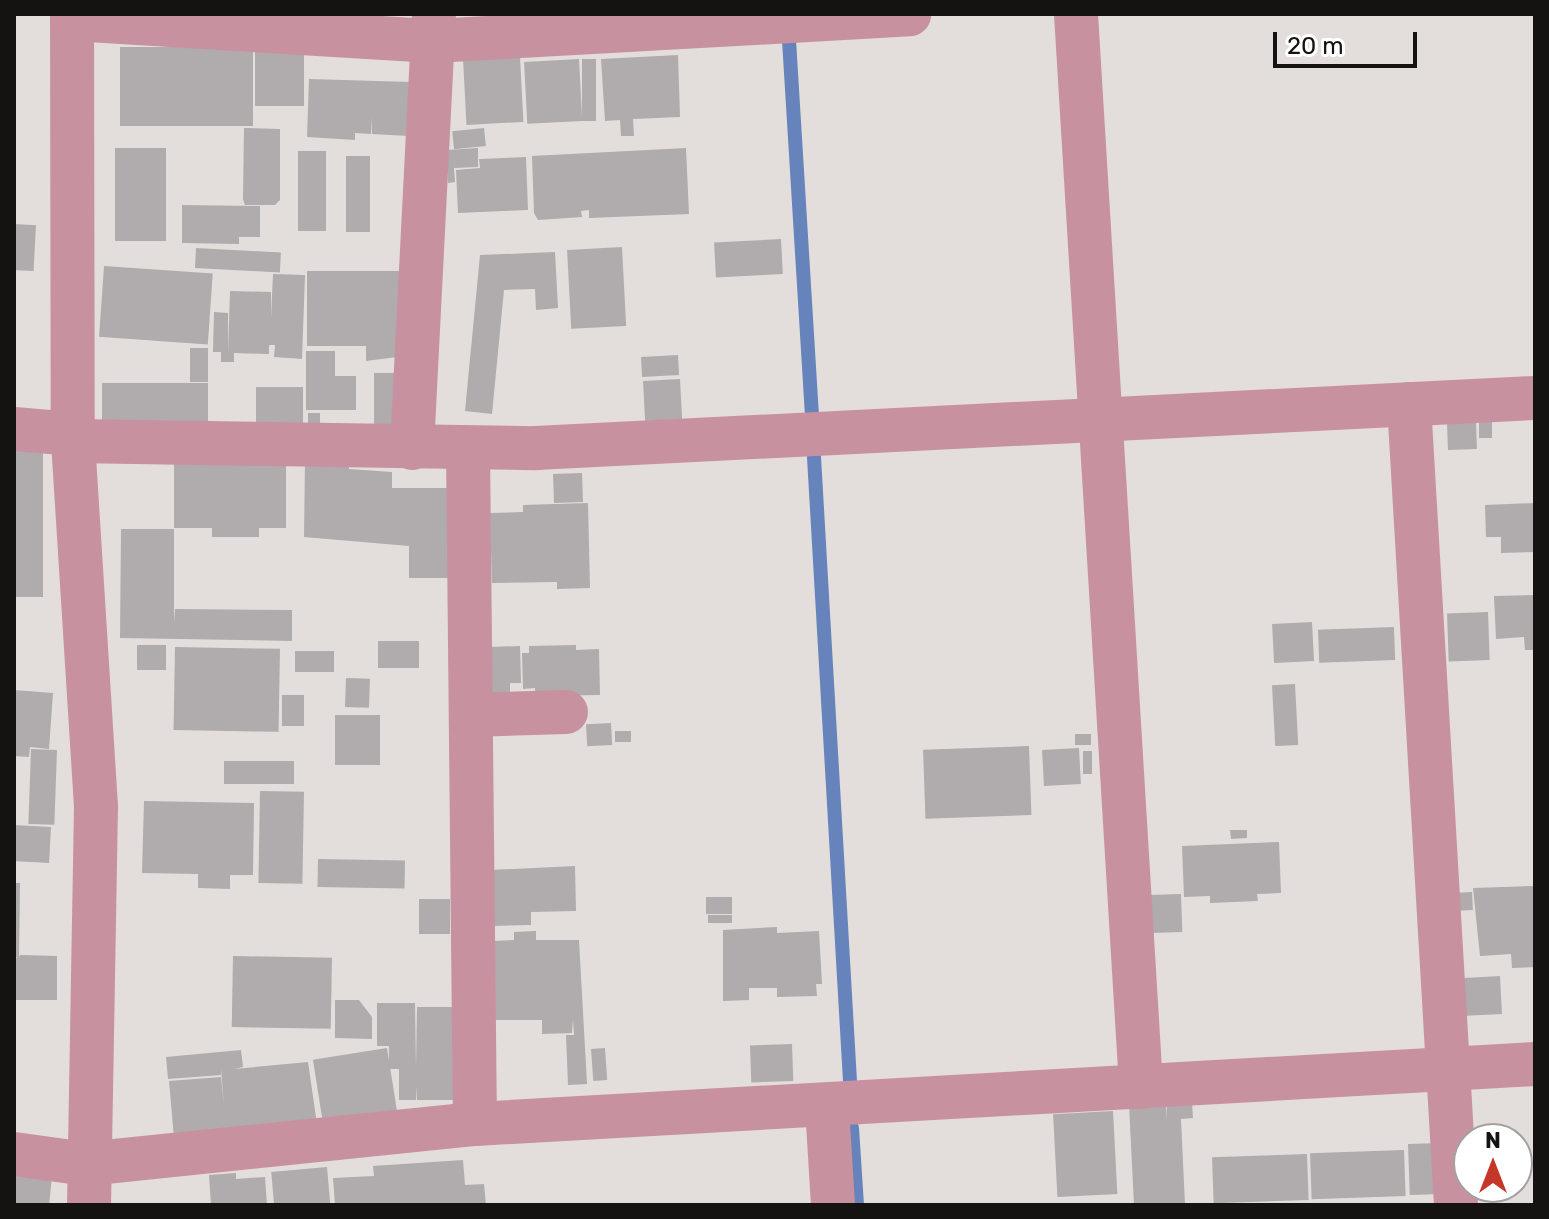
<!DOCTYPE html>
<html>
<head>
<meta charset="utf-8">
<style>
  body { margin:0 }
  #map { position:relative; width:1549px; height:1219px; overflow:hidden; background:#e3dedb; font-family:Rubik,sans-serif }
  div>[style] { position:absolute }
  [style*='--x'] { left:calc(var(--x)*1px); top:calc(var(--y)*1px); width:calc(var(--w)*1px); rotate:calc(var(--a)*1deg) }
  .stream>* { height:14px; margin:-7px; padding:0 7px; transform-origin:7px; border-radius:7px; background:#6783bc }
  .building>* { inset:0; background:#b0abad; transform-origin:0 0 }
  .minor>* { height:44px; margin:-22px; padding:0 22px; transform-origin:22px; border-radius:22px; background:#c8919f }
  span { translate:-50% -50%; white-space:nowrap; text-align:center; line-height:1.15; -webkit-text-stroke:6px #fff; paint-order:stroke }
  .frame { position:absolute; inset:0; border:16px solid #141312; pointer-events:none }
  .north { position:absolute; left:1453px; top:1123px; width:80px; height:80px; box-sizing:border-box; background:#fff; border:2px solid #a1a1a0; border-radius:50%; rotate:0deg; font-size:22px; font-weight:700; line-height:32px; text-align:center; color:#141312 }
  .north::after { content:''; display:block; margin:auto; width:28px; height:36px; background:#c53829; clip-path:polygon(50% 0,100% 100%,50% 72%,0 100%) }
  .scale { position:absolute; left:1273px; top:32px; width:144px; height:36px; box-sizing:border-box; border:4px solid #141312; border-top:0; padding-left:10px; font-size:24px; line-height:28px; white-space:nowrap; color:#141312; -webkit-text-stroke:6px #fff; paint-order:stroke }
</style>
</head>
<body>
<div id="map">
  <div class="stream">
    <i style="--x:789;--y:40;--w:376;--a:86.5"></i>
    <i style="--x:814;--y:457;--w:625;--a:86.7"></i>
    <i style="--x:852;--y:1128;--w:77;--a:86.3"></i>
  </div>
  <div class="building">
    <i style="left:255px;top:42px;width:49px;height:64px"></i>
    <i style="left:120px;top:47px;width:133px;height:79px"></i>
    <i style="clip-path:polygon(678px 55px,680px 117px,633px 119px,634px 136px,621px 136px,620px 120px,605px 121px,601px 59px)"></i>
    <i style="left:520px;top:57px;width:65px;height:57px;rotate:87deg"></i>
    <i style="left:579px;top:59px;width:62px;height:55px;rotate:87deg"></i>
    <i style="left:582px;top:59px;width:14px;height:62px"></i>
    <i style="clip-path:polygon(309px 79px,411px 82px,409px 136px,372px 134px,372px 117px,371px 134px,355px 133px,355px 140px,307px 137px)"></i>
    <i style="clip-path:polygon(244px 128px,280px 129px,280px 200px,275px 205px,245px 205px,243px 199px)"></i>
    <i style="left:484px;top:128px;width:18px;height:32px;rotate:84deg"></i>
    <i style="left:115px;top:148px;width:51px;height:93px"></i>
    <i style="clip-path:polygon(478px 148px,478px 167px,454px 168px,455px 182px,448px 183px,447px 150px)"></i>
    <i style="clip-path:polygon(686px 148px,689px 214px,589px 218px,589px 210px,581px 211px,582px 217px,538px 220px,534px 213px,532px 156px)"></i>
    <i style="left:298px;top:151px;width:28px;height:80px"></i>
    <i style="left:346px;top:156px;width:24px;height:76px"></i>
    <i style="clip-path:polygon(526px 157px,528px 210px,458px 213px,456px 170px,480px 168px,479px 159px)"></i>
    <i style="clip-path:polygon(182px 205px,260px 206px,260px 237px,239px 237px,239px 244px,182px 243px)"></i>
    <i style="left:14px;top:224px;width:22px;height:46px;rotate:3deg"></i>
    <i style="left:781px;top:239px;width:35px;height:67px;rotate:87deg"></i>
    <i style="left:622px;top:247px;width:79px;height:55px;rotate:87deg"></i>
    <i style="left:196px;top:248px;width:85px;height:20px;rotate:3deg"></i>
    <i style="clip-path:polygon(555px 252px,558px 308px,536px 310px,535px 289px,504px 290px,492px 414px,465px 411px,480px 255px)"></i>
    <i style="left:104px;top:266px;width:109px;height:71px;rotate:4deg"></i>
    <i style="clip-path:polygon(307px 271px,401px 271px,397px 357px,366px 361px,366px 346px,307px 346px)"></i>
    <i style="clip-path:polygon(273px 274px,305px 275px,302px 359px,274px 357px,275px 345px,269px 345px,269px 354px,234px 353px,234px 362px,221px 362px,221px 352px,213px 352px,214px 312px,228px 313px,228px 353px,230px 291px,271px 292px,271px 318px)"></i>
    <i style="left:190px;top:348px;width:18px;height:34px"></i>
    <i style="clip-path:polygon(306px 351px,335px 351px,335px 376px,356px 376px,356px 410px,306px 410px)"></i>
    <i style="left:678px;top:355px;width:20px;height:37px;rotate:87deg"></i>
    <i style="left:374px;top:373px;width:23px;height:56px"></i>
    <i style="left:680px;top:379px;width:40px;height:37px;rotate:87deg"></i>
    <i style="left:102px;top:383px;width:106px;height:42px"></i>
    <i style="left:256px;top:387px;width:47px;height:43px"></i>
    <i style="left:308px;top:413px;width:12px;height:12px"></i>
    <i style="left:1479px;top:418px;width:13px;height:20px"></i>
    <i style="left:1476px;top:422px;width:27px;height:29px;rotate:88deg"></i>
    <i style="left:14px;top:446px;width:29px;height:151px"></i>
    <i style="clip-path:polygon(174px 460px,286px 460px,286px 528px,259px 528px,259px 537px,212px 537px,212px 528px,174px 528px)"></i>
    <i style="clip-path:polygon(305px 460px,349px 460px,349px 469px,392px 472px,392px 488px,454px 488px,454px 578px,409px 578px,409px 546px,304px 537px)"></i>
    <i style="left:582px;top:473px;width:29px;height:29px;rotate:88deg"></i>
    <i style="clip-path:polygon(588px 503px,590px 588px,557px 589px,557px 582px,492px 583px,490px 513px,523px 512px,523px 505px)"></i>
    <i style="clip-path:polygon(1535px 503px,1535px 552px,1501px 553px,1501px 537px,1486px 537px,1485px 505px)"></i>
    <i style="clip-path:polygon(121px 529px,174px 529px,174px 622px,175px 609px,292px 610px,292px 641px,120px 638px)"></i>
    <i style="clip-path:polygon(1535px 595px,1535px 650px,1525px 650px,1524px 637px,1496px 639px,1494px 596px)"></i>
    <i style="left:1488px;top:612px;width:48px;height:41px;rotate:88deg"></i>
    <i style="left:1312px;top:622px;width:39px;height:40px;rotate:87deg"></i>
    <i style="left:1394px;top:627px;width:33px;height:76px;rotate:88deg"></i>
    <i style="left:378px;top:641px;width:41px;height:27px"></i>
    <i style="left:137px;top:645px;width:29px;height:25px"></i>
    <i style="clip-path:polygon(576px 645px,576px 650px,599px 649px,600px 695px,535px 696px,535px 688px,523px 689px,522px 653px,529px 653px,529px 646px)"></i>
    <i style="clip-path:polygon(520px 646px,521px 683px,510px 683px,510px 695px,491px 695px,489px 647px)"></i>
    <i style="left:175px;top:647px;width:105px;height:83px;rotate:1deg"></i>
    <i style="left:295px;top:651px;width:39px;height:21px"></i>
    <i style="left:346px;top:678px;width:24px;height:29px;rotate:2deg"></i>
    <i style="left:1295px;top:684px;width:61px;height:23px;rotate:87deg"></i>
    <i style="clip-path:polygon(14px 690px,53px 693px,49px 749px,30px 747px,29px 757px,14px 756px)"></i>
    <i style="left:282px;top:695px;width:22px;height:31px"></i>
    <i style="left:335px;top:715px;width:45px;height:50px"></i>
    <i style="left:611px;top:723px;width:22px;height:25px;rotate:87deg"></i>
    <i style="left:631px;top:731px;width:11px;height:16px;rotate:90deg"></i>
    <i style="left:1091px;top:734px;width:11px;height:16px;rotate:90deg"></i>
    <i style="left:1029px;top:746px;width:69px;height:106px;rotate:88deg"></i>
    <i style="left:1079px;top:748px;width:36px;height:37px;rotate:87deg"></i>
    <i style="left:31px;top:749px;width:26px;height:75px;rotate:2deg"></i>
    <i style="left:1083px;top:751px;width:9px;height:23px"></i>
    <i style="left:224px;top:761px;width:70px;height:23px"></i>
    <i style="left:260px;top:791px;width:44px;height:92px;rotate:1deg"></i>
    <i style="clip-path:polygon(144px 801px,254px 803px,253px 875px,230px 875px,230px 889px,198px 888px,198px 874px,142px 873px)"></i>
    <i style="left:14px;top:825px;width:37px;height:36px;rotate:3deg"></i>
    <i style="clip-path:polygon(1230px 830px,1247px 830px,1247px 838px,1231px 839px)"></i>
    <i style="clip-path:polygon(1279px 842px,1281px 893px,1257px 894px,1258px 901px,1210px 903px,1210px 896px,1184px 897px,1182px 846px)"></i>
    <i style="left:318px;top:859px;width:87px;height:28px;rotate:1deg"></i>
    <i style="clip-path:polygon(575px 866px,576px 911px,531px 912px,531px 925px,491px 926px,491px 870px)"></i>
    <i style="clip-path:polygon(14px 883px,20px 883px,19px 957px,14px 957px)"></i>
    <i style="clip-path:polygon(1535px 886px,1535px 967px,1512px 968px,1511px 954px,1480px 956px,1473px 888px)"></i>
    <i style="left:1472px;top:892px;width:18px;height:14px;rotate:87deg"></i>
    <i style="left:1181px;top:894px;width:38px;height:32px;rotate:88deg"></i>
    <i style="left:732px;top:897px;width:17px;height:26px;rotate:90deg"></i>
    <i style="left:419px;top:899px;width:31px;height:35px"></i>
    <i style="left:732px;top:915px;width:8px;height:24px;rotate:90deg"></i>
    <i style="clip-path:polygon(777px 927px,777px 933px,819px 931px,822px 984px,816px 984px,817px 996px,777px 997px,777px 988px,749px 988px,749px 1000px,723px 1001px,723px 930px)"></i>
    <i style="clip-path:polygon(536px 931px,536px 940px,579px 940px,587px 1084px,568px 1085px,566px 1035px,574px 1035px,573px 1019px,572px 1033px,542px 1034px,542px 1020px,493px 1020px,493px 941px,514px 940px,514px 932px)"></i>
    <i style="clip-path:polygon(21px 955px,57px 956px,57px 1000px,14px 1000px,14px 959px)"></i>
    <i style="left:233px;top:956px;width:99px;height:71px;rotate:1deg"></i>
    <i style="left:1500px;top:976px;width:38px;height:36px;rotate:87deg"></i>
    <i style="clip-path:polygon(335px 1000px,359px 1000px,372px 1017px,372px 1039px,335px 1038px)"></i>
    <i style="clip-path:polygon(377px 1003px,415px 1003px,416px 1069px,417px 1007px,456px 1007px,456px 1100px,417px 1100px,416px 1087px,416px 1100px,399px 1100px,399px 1069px,389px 1069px,389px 1046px,377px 1046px)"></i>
    <i style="left:792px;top:1044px;width:37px;height:42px;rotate:88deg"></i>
    <i style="left:387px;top:1048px;width:64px;height:75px;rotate:81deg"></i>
    <i style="left:605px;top:1048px;width:32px;height:14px;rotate:86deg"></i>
    <i style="clip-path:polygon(241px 1050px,243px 1067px,234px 1069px,308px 1062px,317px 1124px,174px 1138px,169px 1081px,221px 1077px,224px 1106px,221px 1069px,221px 1075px,168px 1079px,166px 1057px)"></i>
    <i style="clip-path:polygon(1192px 1102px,1193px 1118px,1181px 1119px,1185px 1205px,1134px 1205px,1129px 1105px,1166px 1104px,1167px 1120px,1167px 1103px)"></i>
    <i style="left:1113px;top:1111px;width:83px;height:60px;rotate:87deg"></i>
    <i style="left:1440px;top:1143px;width:51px;height:32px;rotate:88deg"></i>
    <i style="left:1404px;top:1150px;width:46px;height:94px;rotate:88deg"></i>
    <i style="left:1307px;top:1154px;width:46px;height:95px;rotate:88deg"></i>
    <i style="clip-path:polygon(463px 1160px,465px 1185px,484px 1184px,486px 1205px,335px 1205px,333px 1178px,374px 1176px,373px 1166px)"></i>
    <i style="left:327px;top:1167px;width:38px;height:56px;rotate:85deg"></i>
    <i style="clip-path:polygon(14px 1173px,52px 1177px,49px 1205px,14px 1205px)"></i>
    <i style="clip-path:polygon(236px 1173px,236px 1179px,265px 1177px,267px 1205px,211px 1205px,209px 1175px)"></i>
  </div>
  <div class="minor">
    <i style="--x:72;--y:14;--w:427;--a:89.9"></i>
    <i style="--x:73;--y:441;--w:366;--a:86.4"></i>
    <i style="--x:96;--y:806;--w:399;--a:91"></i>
    <i style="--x:1076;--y:14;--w:1075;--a:86.53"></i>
    <i style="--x:72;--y:19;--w:362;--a:3.5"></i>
    <i style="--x:433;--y:41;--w:477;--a:-3.2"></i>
    <i style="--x:1409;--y:404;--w:802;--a:86.64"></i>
    <i style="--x:14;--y:429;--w:59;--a:4.8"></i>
    <i style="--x:73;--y:441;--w:463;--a:0.9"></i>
    <i style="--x:536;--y:448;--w:1000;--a:-2.87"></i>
    <i style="--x:412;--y:448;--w:435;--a:-87.1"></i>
    <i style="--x:468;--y:449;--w:675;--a:89.41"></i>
    <i style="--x:471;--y:715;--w:95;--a:-1.8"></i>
    <i style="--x:827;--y:1107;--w:98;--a:86.5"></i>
    <i style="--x:14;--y:1154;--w:73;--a:7.9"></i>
    <i style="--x:86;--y:1164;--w:391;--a:-5.9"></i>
    <i style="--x:475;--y:1124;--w:1062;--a:-3.24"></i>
  </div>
  <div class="frame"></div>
  <div class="north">N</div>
  <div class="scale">20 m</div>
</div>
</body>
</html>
